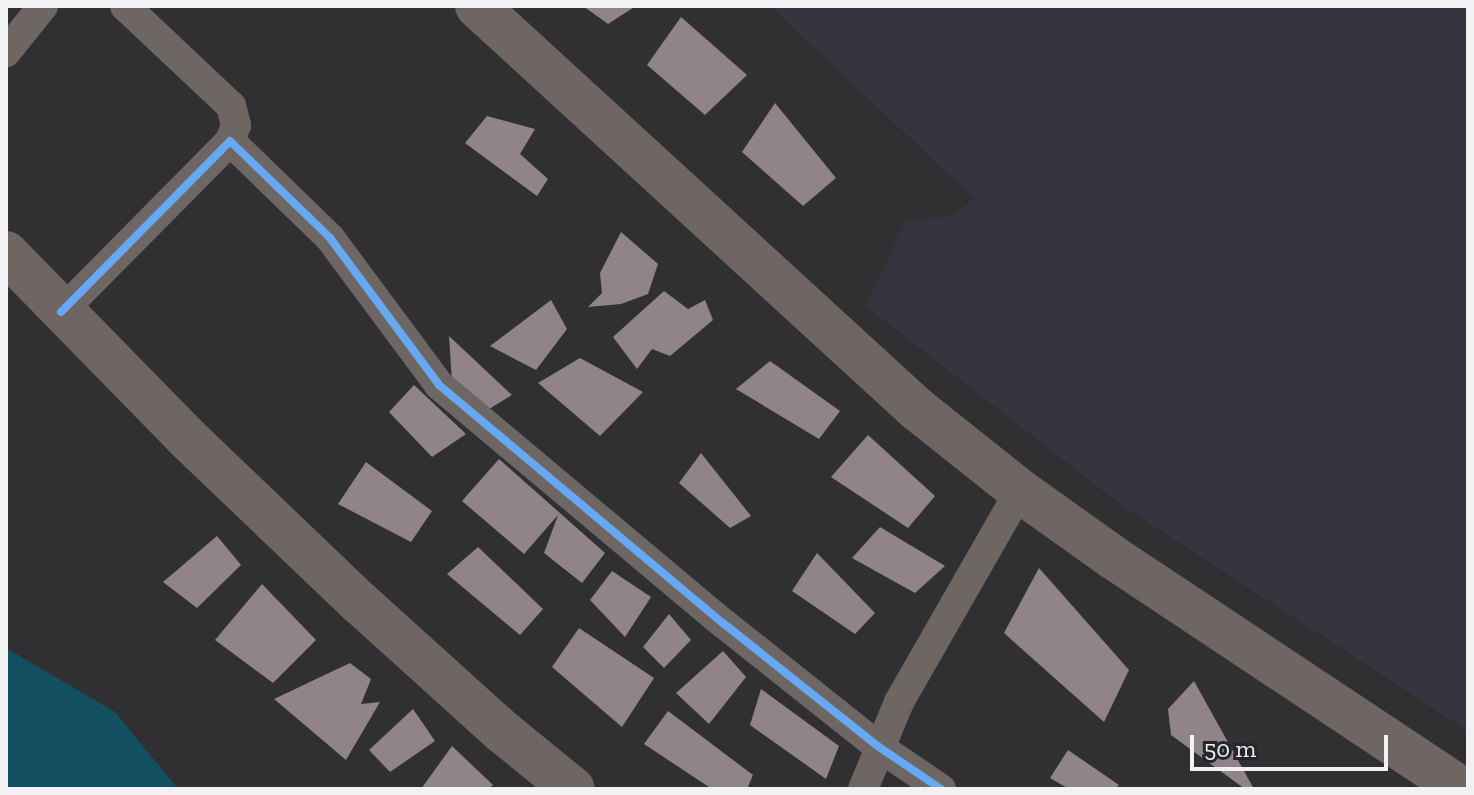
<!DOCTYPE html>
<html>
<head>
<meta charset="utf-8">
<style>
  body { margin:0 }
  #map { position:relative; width:1474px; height:795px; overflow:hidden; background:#303033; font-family:"Zilla Slab",serif }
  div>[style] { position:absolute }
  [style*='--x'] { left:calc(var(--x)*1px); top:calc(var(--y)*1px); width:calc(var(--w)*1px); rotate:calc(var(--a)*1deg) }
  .built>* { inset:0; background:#36353f }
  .water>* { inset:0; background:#125061 }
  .building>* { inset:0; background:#90838a }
  .street>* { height:30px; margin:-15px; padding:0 15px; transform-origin:15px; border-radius:15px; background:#6e6663 }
  .primary>* { height:44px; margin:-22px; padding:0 22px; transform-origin:22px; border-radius:22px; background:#6f6663 }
  .cycleway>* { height:8px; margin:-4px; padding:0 4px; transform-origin:4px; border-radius:4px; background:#66a8f1 }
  span { translate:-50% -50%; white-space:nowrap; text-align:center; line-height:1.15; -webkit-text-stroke:8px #26252a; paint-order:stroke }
  .frame { position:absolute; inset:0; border:8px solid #f2f2f5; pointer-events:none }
  .scale { position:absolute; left:1190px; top:735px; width:198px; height:36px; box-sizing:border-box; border:4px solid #f2f2f5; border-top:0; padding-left:10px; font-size:24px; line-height:28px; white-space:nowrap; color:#f2f2f5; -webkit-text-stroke:6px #26252a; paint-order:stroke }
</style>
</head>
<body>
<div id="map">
  <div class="built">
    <i style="clip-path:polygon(770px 6px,1468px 6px,1468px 731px,1120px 504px,866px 306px,905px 222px,956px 215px,974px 198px)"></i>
  </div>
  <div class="water">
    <i style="clip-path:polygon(6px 648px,115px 712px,178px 789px,6px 789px)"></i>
  </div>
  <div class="building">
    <i style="clip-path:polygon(583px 6px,636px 6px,608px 24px)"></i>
    <i style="clip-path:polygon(681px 17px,747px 75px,705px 115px,647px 65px)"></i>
    <i style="clip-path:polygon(775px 103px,836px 178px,803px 206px,742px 152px)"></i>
    <i style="clip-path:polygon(487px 116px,535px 129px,520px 154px,548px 179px,537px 196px,465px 143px)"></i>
    <i style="clip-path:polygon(621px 232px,658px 264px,648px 294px,621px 304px,588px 307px,602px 293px,600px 273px)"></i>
    <i style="clip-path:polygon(664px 291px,688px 309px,705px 300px,713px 320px,670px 356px,652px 349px,637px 369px,613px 337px)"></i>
    <i style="clip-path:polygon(551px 300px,567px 329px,536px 370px,490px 346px)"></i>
    <i style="clip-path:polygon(449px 336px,512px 395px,489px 409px,452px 382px)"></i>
    <i style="clip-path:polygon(580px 358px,643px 392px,600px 436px,538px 383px)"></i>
    <i style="clip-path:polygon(770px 361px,840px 411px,819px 439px,736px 389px)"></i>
    <i style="clip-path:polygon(414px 385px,466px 434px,432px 457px,389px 412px)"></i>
    <i style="clip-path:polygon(868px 435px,935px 496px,908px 528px,831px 477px)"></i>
    <i style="clip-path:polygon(701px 453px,751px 516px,730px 528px,679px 483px)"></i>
    <i style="clip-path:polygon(499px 459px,605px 553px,582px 583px,544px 553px,558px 515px,524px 554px,462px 501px)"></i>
    <i style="clip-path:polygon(366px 462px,432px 511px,411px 542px,338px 504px)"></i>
    <i style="clip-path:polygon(880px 527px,945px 566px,915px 593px,852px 558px)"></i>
    <i style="clip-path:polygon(217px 536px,241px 565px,197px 608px,163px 582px)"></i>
    <i style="clip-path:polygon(478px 547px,543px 609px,520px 635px,447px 574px)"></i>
    <i style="clip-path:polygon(817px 553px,875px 613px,855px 634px,792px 591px)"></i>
    <i style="clip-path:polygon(1039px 568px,1129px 670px,1104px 722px,1004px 633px)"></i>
    <i style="clip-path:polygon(612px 571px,651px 597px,625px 637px,590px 600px)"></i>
    <i style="clip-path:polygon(262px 584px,316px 640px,273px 683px,215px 640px)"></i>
    <i style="clip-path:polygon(669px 614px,691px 640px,664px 668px,643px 647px)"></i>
    <i style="clip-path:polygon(579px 628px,654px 678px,622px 727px,552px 667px)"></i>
    <i style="clip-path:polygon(723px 651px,746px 677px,709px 724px,676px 693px)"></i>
    <i style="clip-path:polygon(350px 663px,371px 679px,361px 704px,380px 702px,346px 760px,274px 699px)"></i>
    <i style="clip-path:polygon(1194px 681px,1254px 789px,1245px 789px,1171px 735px,1168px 709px)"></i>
    <i style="clip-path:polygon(761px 689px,839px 746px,826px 779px,750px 725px)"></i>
    <i style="clip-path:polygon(413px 709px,435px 741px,390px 772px,369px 750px)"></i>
    <i style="clip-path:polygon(668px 711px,753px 775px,747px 789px,712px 789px,644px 744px)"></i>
    <i style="clip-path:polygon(452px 746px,493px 785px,489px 789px,421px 789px)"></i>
    <i style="clip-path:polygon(1068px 750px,1119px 785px,1115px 789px,1069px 789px,1050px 778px)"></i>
  </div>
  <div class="street">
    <i style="--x:125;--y:6;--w:146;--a:43.3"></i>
    <i style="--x:231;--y:106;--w:20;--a:75"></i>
    <i style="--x:236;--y:125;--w:17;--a:111"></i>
    <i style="--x:6;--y:52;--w:59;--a:-51.2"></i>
    <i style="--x:61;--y:312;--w:240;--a:-45.3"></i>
    <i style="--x:230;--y:141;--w:139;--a:44.1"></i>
    <i style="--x:330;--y:238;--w:183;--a:53.4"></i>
    <i style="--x:439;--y:385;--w:371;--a:40"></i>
    <i style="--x:723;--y:623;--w:199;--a:38.5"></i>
    <i style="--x:879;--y:747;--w:75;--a:34.1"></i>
    <i style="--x:863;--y:789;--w:94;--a:-67.5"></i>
    <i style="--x:899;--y:702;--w:243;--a:-60.2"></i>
  </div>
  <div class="primary">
    <i style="--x:477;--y:6;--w:597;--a:42.49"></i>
    <i style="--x:917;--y:409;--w:132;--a:38.5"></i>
    <i style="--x:1020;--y:491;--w:115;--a:35.5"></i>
    <i style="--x:1114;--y:558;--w:418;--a:33.6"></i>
    <i style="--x:6;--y:253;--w:257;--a:45.6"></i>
    <i style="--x:186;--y:437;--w:240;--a:43.7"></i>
    <i style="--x:360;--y:603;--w:193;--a:42.1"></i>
    <i style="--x:503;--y:732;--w:90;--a:39.2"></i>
  </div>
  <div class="cycleway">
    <i style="--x:61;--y:312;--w:240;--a:-45.3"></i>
    <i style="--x:230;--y:141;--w:139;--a:44.1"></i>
    <i style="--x:330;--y:238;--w:183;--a:53.4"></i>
    <i style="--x:439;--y:385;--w:371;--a:40"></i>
    <i style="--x:723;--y:623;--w:199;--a:38.5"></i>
    <i style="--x:879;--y:747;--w:75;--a:34.1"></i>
  </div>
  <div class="frame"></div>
  <div class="scale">50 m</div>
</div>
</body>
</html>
